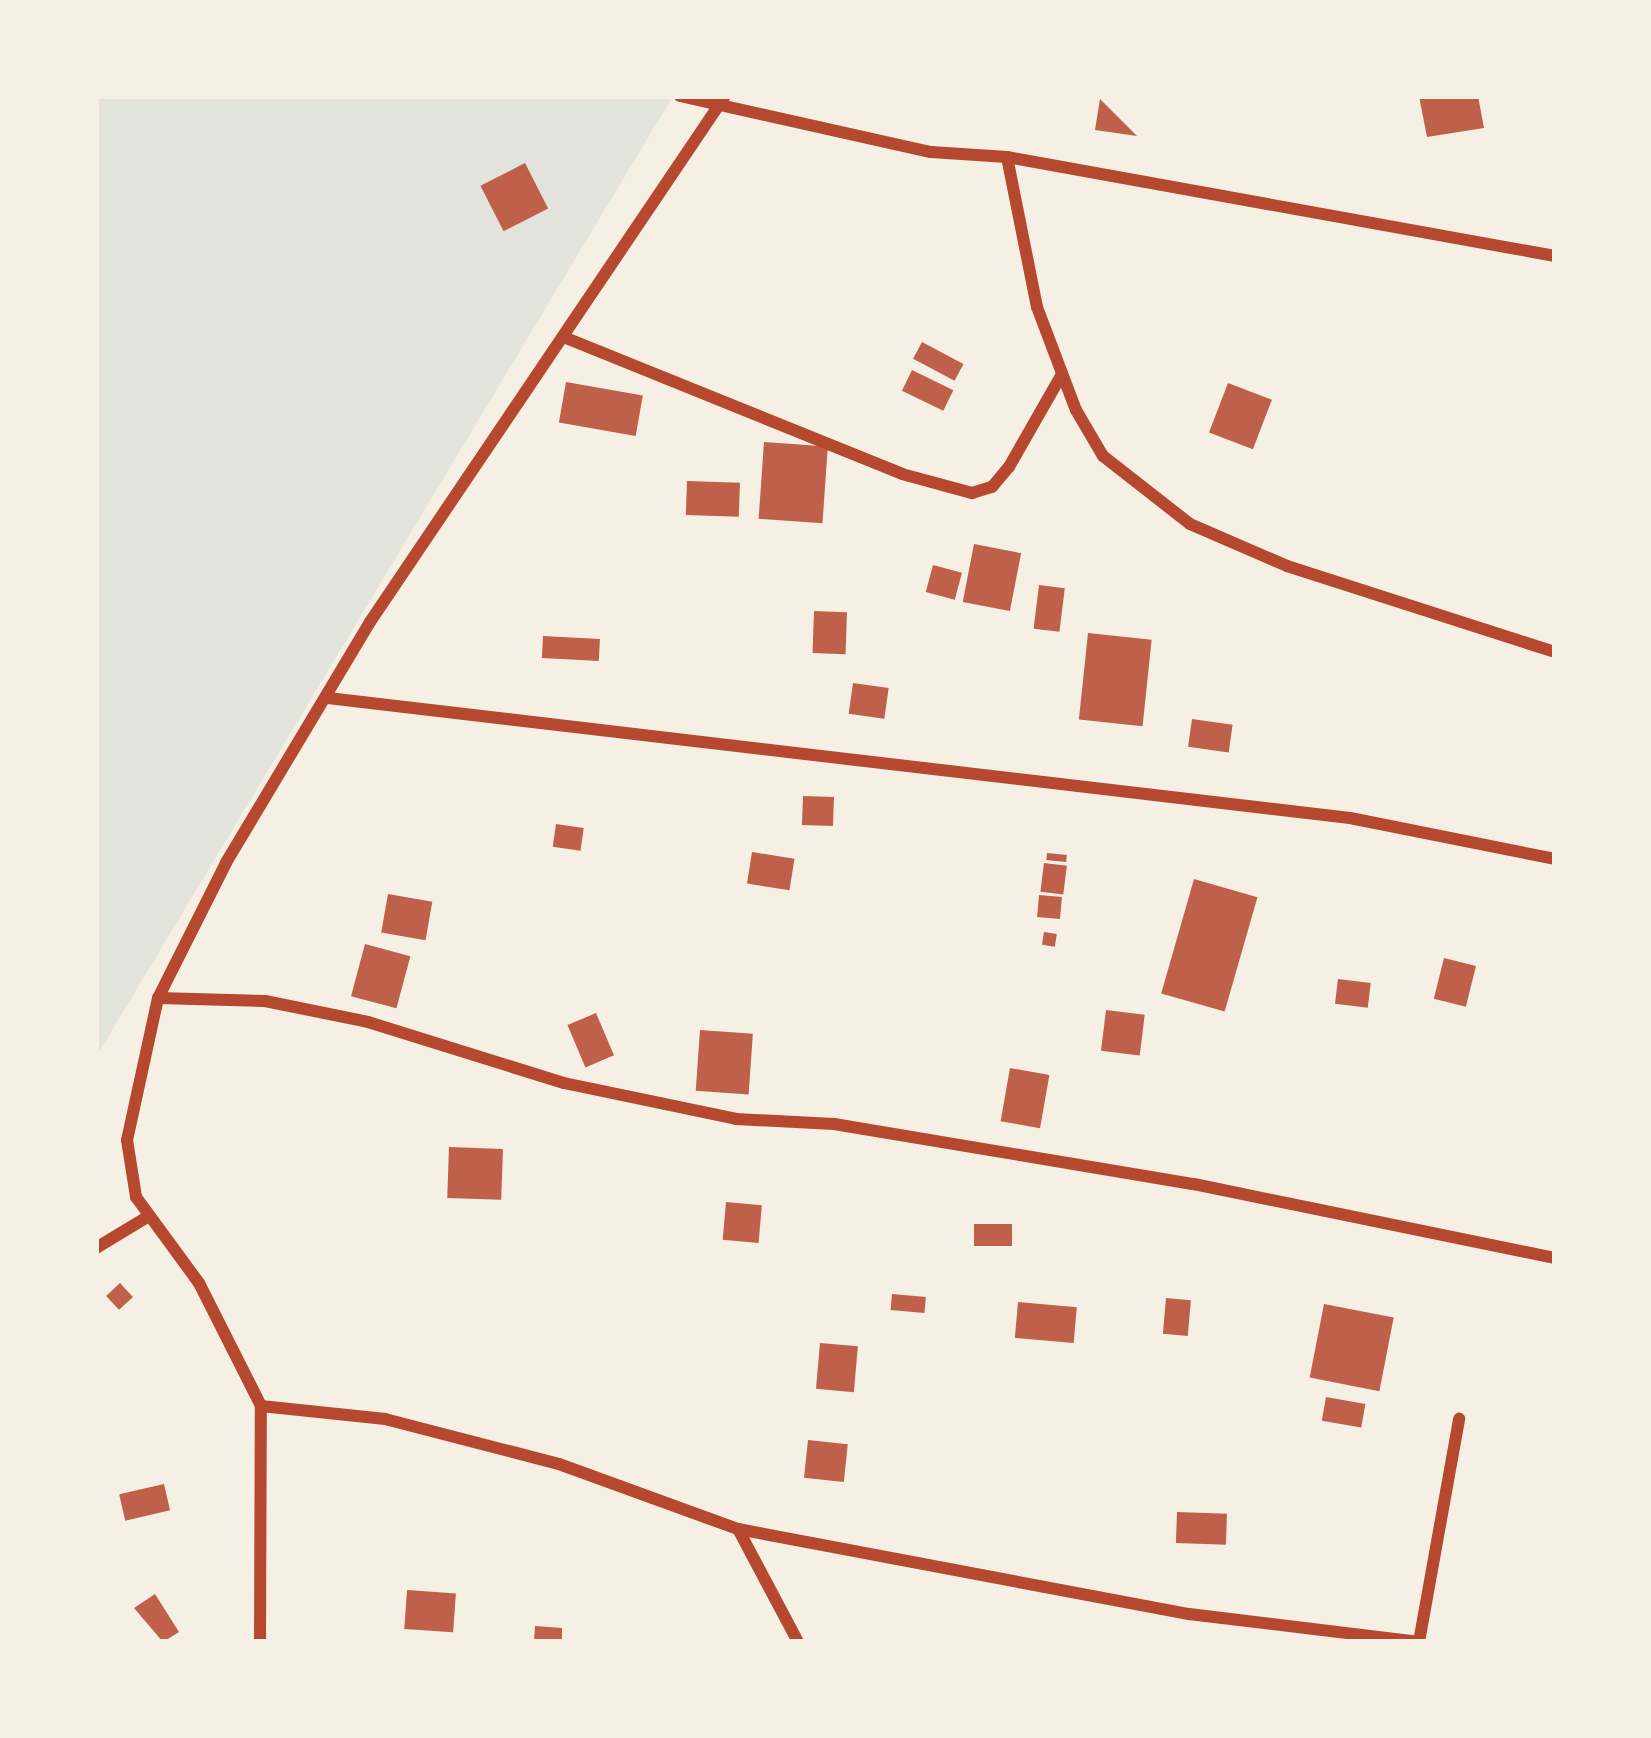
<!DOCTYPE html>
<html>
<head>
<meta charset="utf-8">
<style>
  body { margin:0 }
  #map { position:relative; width:1651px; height:1738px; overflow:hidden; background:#f6efe4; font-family:Lora,serif }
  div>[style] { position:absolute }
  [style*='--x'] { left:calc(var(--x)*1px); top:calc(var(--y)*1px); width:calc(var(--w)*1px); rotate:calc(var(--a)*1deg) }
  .green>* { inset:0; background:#e2e4dc }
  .building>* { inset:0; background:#bf614a; transform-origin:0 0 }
  .minor>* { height:12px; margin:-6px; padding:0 6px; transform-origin:6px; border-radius:6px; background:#b5482f }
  span { translate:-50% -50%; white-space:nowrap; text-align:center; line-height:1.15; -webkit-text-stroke:12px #f6efe4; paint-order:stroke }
  .frame { position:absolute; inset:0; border:99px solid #f6efe4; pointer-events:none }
</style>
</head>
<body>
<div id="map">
  <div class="green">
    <i style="clip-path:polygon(96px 96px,673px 96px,96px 1057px)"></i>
  </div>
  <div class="building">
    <i style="clip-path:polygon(1419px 96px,1478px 96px,1484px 128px,1427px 137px)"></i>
    <i style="clip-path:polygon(1100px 99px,1137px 136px,1095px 130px)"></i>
    <i style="left:525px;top:163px;width:51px;height:50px;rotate:63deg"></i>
    <i style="left:922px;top:342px;width:47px;height:19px;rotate:28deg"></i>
    <i style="left:912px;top:370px;width:46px;height:23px;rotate:26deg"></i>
    <i style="left:566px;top:382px;width:78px;height:41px;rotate:10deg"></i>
    <i style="left:1228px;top:383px;width:47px;height:53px;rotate:21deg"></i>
    <i style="left:764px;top:442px;width:64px;height:77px;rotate:4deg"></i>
    <i style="left:687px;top:481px;width:53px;height:34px;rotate:2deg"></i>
    <i style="left:974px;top:544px;width:48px;height:59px;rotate:11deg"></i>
    <i style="left:933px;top:565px;width:30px;height:28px;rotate:15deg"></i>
    <i style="left:1039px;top:585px;width:26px;height:44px;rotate:7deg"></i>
    <i style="left:814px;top:611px;width:33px;height:42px;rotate:2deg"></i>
    <i style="left:1088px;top:633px;width:64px;height:87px;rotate:6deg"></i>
    <i style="left:543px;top:636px;width:57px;height:22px;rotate:3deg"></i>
    <i style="left:853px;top:683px;width:36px;height:31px;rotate:8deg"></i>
    <i style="left:1192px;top:719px;width:41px;height:28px;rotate:8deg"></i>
    <i style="left:803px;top:796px;width:31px;height:29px;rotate:2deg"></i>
    <i style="left:556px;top:824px;width:28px;height:23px;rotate:8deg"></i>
    <i style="left:752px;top:852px;width:43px;height:32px;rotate:9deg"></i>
    <i style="left:1047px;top:853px;width:20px;height:7px;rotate:6deg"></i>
    <i style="left:1044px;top:863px;width:23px;height:29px;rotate:7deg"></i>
    <i style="left:1194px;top:879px;width:66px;height:119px;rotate:16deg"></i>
    <i style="left:388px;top:894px;width:45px;height:39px;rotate:10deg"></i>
    <i style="left:1039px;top:895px;width:23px;height:22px;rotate:5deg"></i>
    <i style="left:1044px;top:932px;width:13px;height:13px;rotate:9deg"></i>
    <i style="left:365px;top:944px;width:47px;height:54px;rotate:15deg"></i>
    <i style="left:1444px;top:958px;width:33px;height:42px;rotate:14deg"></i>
    <i style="left:1338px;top:979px;width:33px;height:25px;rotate:7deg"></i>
    <i style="left:1106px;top:1010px;width:39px;height:41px;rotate:7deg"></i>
    <i style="left:596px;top:1013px;width:46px;height:31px;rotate:67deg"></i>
    <i style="left:700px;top:1030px;width:53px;height:61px;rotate:4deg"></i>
    <i style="left:1010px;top:1068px;width:40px;height:54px;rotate:10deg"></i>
    <i style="left:449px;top:1147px;width:54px;height:51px;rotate:2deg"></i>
    <i style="left:726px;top:1202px;width:36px;height:38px;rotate:5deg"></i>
    <i style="left:974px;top:1224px;width:38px;height:22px"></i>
    <i style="left:120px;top:1283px;width:19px;height:19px;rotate:47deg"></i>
    <i style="left:892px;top:1294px;width:34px;height:16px;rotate:5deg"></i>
    <i style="left:1166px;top:1298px;width:25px;height:36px;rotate:5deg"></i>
    <i style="left:1018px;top:1302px;width:59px;height:36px;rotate:5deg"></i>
    <i style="left:1324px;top:1304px;width:71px;height:75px;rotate:11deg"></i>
    <i style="left:820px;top:1343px;width:38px;height:46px;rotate:5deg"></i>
    <i style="left:1326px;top:1397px;width:40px;height:24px;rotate:10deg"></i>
    <i style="left:808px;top:1440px;width:40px;height:38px;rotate:6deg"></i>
    <i style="left:164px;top:1484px;width:27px;height:46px;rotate:77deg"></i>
    <i style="left:1177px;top:1512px;width:50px;height:31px;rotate:2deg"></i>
    <i style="left:407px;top:1590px;width:49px;height:39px;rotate:4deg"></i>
    <i style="clip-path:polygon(155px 1594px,179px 1632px,163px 1642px,134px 1608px)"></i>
    <i style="clip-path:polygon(535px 1626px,562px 1628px,562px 1642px,534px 1642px)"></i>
  </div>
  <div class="minor">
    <i style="--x:680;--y:96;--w:257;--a:12.6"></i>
    <i style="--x:931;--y:152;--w:76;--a:3.8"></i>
    <i style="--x:1007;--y:157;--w:557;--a:10.24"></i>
    <i style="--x:725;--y:96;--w:635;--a:124.02"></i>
    <i style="--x:370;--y:622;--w:281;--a:120.9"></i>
    <i style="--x:226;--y:863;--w:151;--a:116.7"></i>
    <i style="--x:158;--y:998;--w:145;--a:102.3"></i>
    <i style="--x:127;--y:1140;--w:58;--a:81"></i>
    <i style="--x:136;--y:1197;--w:107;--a:53.8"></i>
    <i style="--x:199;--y:1283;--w:138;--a:63.2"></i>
    <i style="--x:261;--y:1406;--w:125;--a:6"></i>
    <i style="--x:385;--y:1419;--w:180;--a:14.5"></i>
    <i style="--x:559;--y:1464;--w:190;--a:20"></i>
    <i style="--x:738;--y:1529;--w:459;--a:10.7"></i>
    <i style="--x:1189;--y:1614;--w:232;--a:6.9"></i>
    <i style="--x:1419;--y:1642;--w:227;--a:-79.8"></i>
    <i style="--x:1007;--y:157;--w:153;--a:78.7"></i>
    <i style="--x:1037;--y:307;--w:110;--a:69.3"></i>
    <i style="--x:1076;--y:410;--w:53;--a:59.6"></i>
    <i style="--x:1103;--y:456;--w:110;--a:38"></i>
    <i style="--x:1190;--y:524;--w:106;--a:23.4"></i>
    <i style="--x:1287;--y:566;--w:281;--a:17.8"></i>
    <i style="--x:566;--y:338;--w:362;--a:22"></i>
    <i style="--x:902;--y:474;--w:73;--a:15.2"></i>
    <i style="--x:972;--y:493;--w:21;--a:-17"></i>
    <i style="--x:992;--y:487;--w:26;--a:-50"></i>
    <i style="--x:1009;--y:467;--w:107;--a:-60.3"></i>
    <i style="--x:328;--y:698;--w:1029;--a:6.7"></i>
    <i style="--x:1350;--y:818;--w:209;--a:11.3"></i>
    <i style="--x:158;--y:998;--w:107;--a:1.6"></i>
    <i style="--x:265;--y:1001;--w:105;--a:11.5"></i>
    <i style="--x:368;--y:1022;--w:205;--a:17.3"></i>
    <i style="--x:564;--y:1083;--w:176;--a:11.8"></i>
    <i style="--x:736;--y:1119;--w:98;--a:2.9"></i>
    <i style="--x:834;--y:1124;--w:365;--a:9.5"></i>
    <i style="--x:1194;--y:1184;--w:369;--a:11.6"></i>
    <i style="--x:96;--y:1248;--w:62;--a:-31.1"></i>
    <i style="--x:738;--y:1529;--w:128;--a:62"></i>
    <i style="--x:260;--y:1642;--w:236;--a:-89.8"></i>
  </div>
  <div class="frame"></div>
</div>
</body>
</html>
